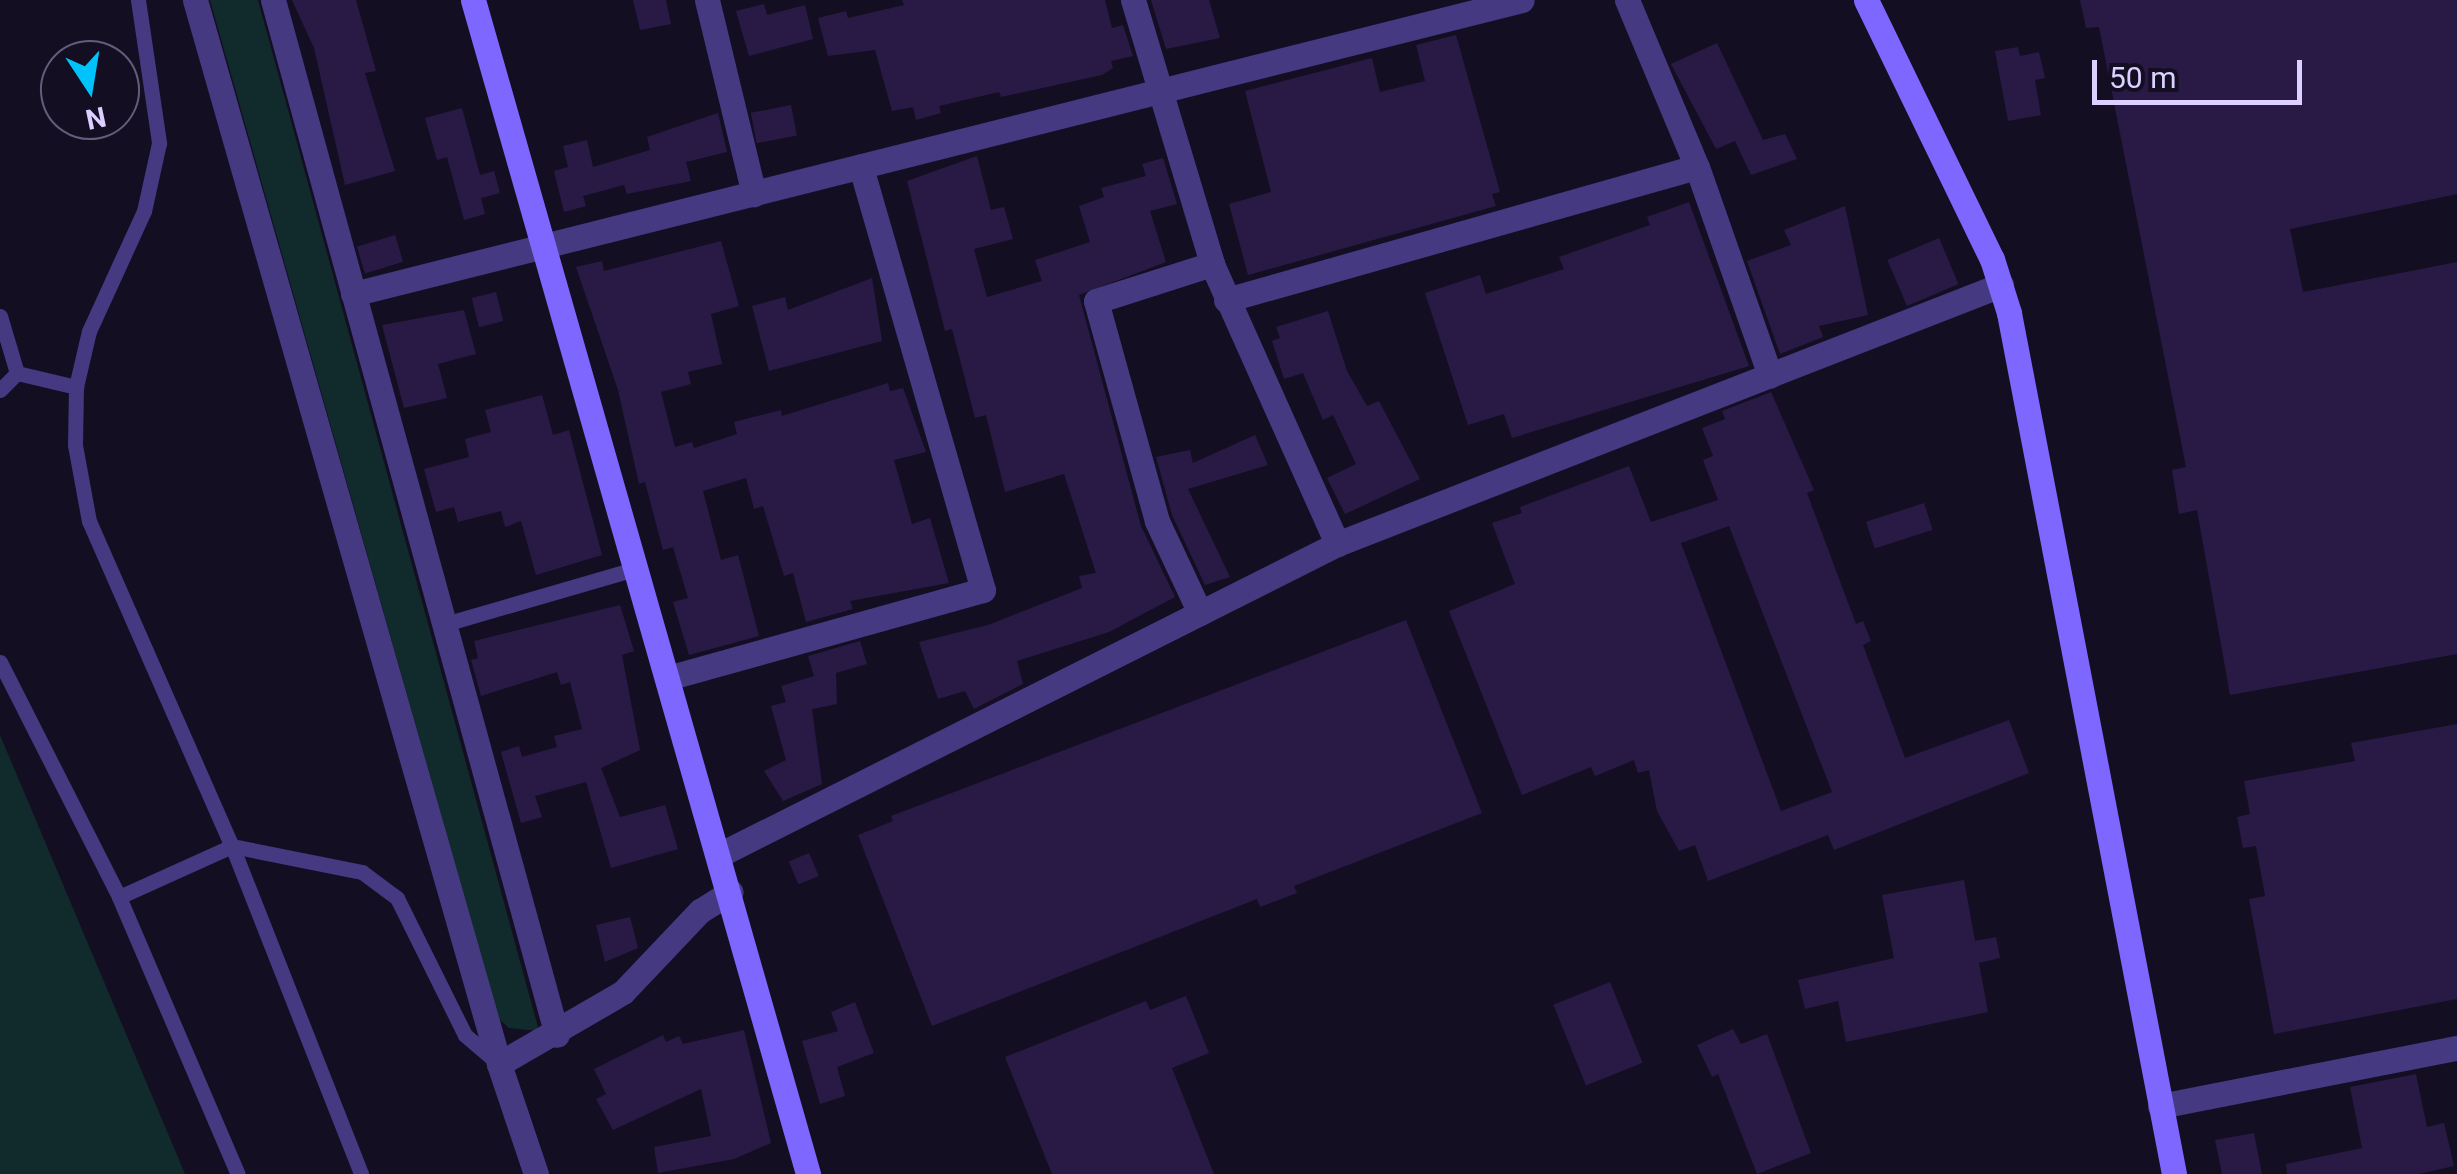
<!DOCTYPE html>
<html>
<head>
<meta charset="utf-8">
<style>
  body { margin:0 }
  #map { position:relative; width:2457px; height:1174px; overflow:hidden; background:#140e23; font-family:Roboto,sans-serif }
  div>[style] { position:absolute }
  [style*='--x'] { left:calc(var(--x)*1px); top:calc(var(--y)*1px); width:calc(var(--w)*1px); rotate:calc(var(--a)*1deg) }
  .green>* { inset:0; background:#112b2d }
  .building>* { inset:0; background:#281a44; transform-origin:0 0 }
  .lane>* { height:15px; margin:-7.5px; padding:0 7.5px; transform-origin:7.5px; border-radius:7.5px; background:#453982 }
  .street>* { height:25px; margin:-12.5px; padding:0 12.5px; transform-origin:12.5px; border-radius:12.5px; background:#453982 }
  .secondary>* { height:25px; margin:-12.5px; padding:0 12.5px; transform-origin:12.5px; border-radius:12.5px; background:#7e67ff }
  span { translate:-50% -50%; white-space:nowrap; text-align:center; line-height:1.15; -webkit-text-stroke:9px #140e23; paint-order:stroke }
  .north { position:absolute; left:40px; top:40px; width:100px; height:100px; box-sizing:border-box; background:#140e23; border:2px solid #645c7b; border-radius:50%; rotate:168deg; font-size:28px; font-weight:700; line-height:40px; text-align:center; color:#dbd0ff }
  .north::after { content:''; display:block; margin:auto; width:35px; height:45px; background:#00c3fb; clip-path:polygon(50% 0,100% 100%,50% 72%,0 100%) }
  .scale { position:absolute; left:2092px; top:60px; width:210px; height:45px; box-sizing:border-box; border:5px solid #dbd0ff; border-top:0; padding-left:12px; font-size:30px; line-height:35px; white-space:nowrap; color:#dbd0ff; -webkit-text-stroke:8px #140e23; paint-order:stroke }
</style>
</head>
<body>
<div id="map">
  <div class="green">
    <i style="clip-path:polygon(210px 0,258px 0,539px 1031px,509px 1028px,499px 1019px)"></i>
    <i style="clip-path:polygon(0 735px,185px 1174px,0 1174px)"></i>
  </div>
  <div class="building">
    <i style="clip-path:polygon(292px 0,356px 0,376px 71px,365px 73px,395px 171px,345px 185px,314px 48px)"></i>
    <i style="clip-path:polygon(633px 0,666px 0,671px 24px,640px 30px)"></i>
    <i style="clip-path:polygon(902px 0,1105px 0,1112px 28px,1123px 25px,1133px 56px,1111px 61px,1113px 68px,1102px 75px,1001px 97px,999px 92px,939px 106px,941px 113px,916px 120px,913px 107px,892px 111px,875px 50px,828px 56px,818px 18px,846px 11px,848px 18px,904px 5px)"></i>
    <i style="clip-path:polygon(1151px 0,1209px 0,1220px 38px,1166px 49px)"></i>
    <i style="clip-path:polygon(2080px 0,2457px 0,2457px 194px,2290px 229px,2303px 292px,2457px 262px,2457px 654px,2230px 695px,2197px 510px,2179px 514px,2172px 470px,2186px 467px,2099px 27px,2086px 28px)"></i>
    <i style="clip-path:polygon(764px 4px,767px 15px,805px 5px,813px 39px,749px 56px,736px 11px)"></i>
    <i style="clip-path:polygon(1456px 35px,1500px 192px,1492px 194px,1496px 206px,1248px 275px,1229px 204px,1271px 192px,1245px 91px,1372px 58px,1380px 92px,1425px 81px,1416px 45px)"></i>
    <i style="clip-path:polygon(1717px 43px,1763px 140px,1785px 134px,1797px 159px,1751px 175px,1735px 141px,1716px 149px,1671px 64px)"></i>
    <i style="clip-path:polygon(2018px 47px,2020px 56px,2039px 52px,2045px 78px,2035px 80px,2041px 115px,2008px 121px,1995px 51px)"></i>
    <i style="left:791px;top:105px;width:31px;height:41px;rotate:79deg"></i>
    <i style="clip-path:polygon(462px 108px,480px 175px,494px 171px,500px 193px,481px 198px,485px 214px,464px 220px,447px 157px,437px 160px,425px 118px)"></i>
    <i style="clip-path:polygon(718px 113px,727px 152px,686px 162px,691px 181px,627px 194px,624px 185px,583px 196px,586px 206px,564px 212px,554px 171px,568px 167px,563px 146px,587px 140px,593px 167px,650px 150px,647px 137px)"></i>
    <i style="clip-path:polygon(977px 156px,991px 210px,1004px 207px,1013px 239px,974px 249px,987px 297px,1042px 281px,1035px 260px,1090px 242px,1079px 206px,1104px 197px,1101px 188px,1146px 176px,1142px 164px,1163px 158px,1177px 204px,1150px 211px,1166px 262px,1079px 295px,1141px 526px,1175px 597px,1109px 632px,1017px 661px,1023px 684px,974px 709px,965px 691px,938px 699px,919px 642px,988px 625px,1082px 588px,1079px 576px,1096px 573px,1064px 474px,1005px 492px,986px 415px,975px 418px,952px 329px,945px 331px,941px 315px,907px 181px)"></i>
    <i style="clip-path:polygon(1689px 202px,1749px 366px,1512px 438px,1504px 414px,1468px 425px,1425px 293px,1480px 275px,1486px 294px,1564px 269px,1559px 257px,1650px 225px,1647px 217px)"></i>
    <i style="clip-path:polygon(1845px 206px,1868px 315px,1819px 326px,1823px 337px,1780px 354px,1747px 261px,1791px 245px,1784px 230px)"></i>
    <i style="left:395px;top:235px;width:28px;height:40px;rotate:73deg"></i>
    <i style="left:1939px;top:238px;width:50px;height:56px;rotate:67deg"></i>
    <i style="clip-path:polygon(721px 241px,739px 306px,711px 314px,722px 364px,688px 372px,691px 384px,661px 392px,675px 447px,692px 442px,694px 448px,737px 434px,734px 422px,781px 410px,782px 416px,888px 383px,890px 391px,903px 388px,926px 452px,894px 460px,912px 524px,930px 518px,949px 583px,850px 601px,853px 609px,806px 622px,793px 573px,784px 576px,763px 506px,754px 509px,746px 478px,703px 491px,721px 560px,738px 555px,759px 636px,689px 655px,673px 602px,688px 598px,673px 547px,663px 550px,645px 482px,639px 484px,618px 390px,576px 267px,602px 261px,604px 271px)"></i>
    <i style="clip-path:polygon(872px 278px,882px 341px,769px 371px,752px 306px,785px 297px,788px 310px)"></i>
    <i style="left:496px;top:292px;width:30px;height:25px;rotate:76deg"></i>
    <i style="clip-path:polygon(464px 310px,476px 354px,438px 364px,447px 398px,404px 408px,382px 325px)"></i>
    <i style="clip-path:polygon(1328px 311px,1347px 371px,1367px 406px,1379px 401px,1420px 479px,1345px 514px,1327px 478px,1356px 464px,1333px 415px,1323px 420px,1303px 373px,1284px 379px,1272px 341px,1280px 338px,1276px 327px)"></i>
    <i style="clip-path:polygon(evenodd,1771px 392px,1814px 490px,1807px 493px,1856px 624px,1863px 621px,1871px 641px,1863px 645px,1905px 758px,2009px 720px,2029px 773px,1834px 850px,1828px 835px,1708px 881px,1695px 845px,1679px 851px,1657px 811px,1649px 770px,1638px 773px,1634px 760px,1595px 776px,1591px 767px,1522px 795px,1449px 611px,1515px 584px,1492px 523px,1522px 513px,1520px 507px,1629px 466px,1651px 522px,1718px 500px,1703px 460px,1713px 456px,1702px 428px,1725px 419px,1722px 411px,1771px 392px,1729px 526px,1832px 792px,1781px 811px,1681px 543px,1729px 526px)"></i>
    <i style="clip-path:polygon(542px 395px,553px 435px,569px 430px,602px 555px,536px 575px,521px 521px,505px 527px,501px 511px,458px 522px,454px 507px,436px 512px,424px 469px,469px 457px,465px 439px,491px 432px,485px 410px)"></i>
    <i style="clip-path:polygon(1255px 435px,1268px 465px,1188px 489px,1230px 577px,1205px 585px,1172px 515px,1156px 457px,1190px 450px,1193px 463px)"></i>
    <i style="left:1924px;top:503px;width:28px;height:61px;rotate:72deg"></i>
    <i style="clip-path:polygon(620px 605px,634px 651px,622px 655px,640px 750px,601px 768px,620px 817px,665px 805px,678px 849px,611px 868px,586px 782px,535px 796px,542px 817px,521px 823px,501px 752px,519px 746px,522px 757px,557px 747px,554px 736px,582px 729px,570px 682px,561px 685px,557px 672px,481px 696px,471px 660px,478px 658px,474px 641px)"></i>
    <i style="clip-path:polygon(1406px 620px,1482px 813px,1294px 886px,1297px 893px,1260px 907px,1257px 899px,932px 1026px,858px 835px,893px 821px,891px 816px)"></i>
    <i style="clip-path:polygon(860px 641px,867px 664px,836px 673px,837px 704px,812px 709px,822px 784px,783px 801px,764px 771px,786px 760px,771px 706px,786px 702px,781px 686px,814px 676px,808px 656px)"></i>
    <i style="clip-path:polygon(2457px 724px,2457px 999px,2274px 1034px,2249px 899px,2265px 896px,2256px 846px,2243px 848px,2237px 817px,2250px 814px,2244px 781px,2355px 761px,2351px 743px)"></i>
    <i style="left:809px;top:853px;width:25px;height:22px;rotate:67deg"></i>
    <i style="clip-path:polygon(1964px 880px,1975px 941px,1996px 937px,2000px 958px,1979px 963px,1988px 1012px,1846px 1042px,1838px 1001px,1805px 1009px,1798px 980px,1894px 958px,1882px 895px)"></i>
    <i style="clip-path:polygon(630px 917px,638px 948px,605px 962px,596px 925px)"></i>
    <i style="left:1610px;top:982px;width:87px;height:61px;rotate:68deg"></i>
    <i style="clip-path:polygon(1186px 996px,1209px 1053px,1172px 1068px,1214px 1174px,1052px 1174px,1005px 1057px,1146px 1001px,1150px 1010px)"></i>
    <i style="clip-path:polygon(855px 1002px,874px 1053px,837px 1067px,845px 1096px,820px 1104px,802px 1041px,838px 1031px,831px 1012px)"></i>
    <i style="clip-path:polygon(1733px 1029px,1741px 1044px,1767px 1034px,1811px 1153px,1757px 1174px,1718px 1074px,1712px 1077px,1697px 1045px)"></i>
    <i style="clip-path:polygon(744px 1030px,771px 1143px,734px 1159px,658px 1173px,654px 1147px,711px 1136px,701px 1089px,613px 1130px,596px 1099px,606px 1094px,594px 1069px,663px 1035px,666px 1042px,679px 1036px,683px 1044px)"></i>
    <i style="clip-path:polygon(2416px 1074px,2427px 1127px,2444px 1123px,2454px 1166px,2419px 1174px,2287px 1174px,2286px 1164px,2362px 1148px,2350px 1087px)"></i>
    <i style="clip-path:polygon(2254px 1133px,2262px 1174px,2222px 1174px,2215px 1140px)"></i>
  </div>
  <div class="lane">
    <i style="--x:138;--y:0;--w:145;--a:81.6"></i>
    <i style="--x:159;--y:143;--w:70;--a:102.4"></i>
    <i style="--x:144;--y:211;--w:132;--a:114.6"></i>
    <i style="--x:89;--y:331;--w:57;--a:103.1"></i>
    <i style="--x:76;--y:387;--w:58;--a:91"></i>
    <i style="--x:75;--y:445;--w:77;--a:79.6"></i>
    <i style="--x:89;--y:521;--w:355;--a:66.3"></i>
    <i style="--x:232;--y:846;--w:352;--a:68.5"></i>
    <i style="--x:0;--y:316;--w:59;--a:73.4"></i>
    <i style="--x:0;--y:390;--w:24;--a:-45"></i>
    <i style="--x:17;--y:373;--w:61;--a:13.3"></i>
    <i style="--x:445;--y:624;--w:201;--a:-16.2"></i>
    <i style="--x:0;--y:662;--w:263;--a:63.1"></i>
    <i style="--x:119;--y:897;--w:301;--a:66.8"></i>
    <i style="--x:119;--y:897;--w:124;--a:-24.3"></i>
    <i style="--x:232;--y:846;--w:133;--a:11.3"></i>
    <i style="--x:362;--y:872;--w:44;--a:36.6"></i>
    <i style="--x:397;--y:898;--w:153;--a:63.6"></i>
    <i style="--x:465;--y:1035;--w:45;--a:40.5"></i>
  </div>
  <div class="street">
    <i style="--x:195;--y:0;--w:1107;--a:74.05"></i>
    <i style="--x:499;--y:1064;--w:116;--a:71.4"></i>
    <i style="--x:273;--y:0;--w:1073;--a:74.66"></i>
    <i style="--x:707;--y:0;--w:200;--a:76.4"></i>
    <i style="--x:1133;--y:0;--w:276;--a:73.3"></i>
    <i style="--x:1212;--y:264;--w:307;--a:65.9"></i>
    <i style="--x:1627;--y:0;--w:181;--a:67.3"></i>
    <i style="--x:1697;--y:167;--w:221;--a:70.7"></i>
    <i style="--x:353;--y:294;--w:1205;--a:-14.12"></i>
    <i style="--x:1226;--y:300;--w:489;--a:-15.8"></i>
    <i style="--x:1200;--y:613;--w:102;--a:-115.1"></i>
    <i style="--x:1157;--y:521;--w:228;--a:-105.5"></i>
    <i style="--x:1096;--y:301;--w:122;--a:-17.7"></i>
    <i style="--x:671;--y:677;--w:324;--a:-15.6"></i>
    <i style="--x:983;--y:590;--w:441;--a:-106.1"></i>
    <i style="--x:721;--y:854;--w:690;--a:-26.71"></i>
    <i style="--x:1337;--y:544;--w:713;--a:-21.31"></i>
    <i style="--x:499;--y:1064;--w:143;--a:-30.1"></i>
    <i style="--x:623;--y:992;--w:112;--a:-46.5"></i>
    <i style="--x:700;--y:911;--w:36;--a:-32"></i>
    <i style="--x:2160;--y:1106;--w:303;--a:-11.1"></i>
  </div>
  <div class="secondary">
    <i style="--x:473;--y:0;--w:1221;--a:74.07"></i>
    <i style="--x:1866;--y:0;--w:288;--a:64.1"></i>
    <i style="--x:1992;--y:259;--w:57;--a:72.5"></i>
    <i style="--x:2009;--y:313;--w:877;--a:79.15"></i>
  </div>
  <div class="north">N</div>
  <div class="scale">50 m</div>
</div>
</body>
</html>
